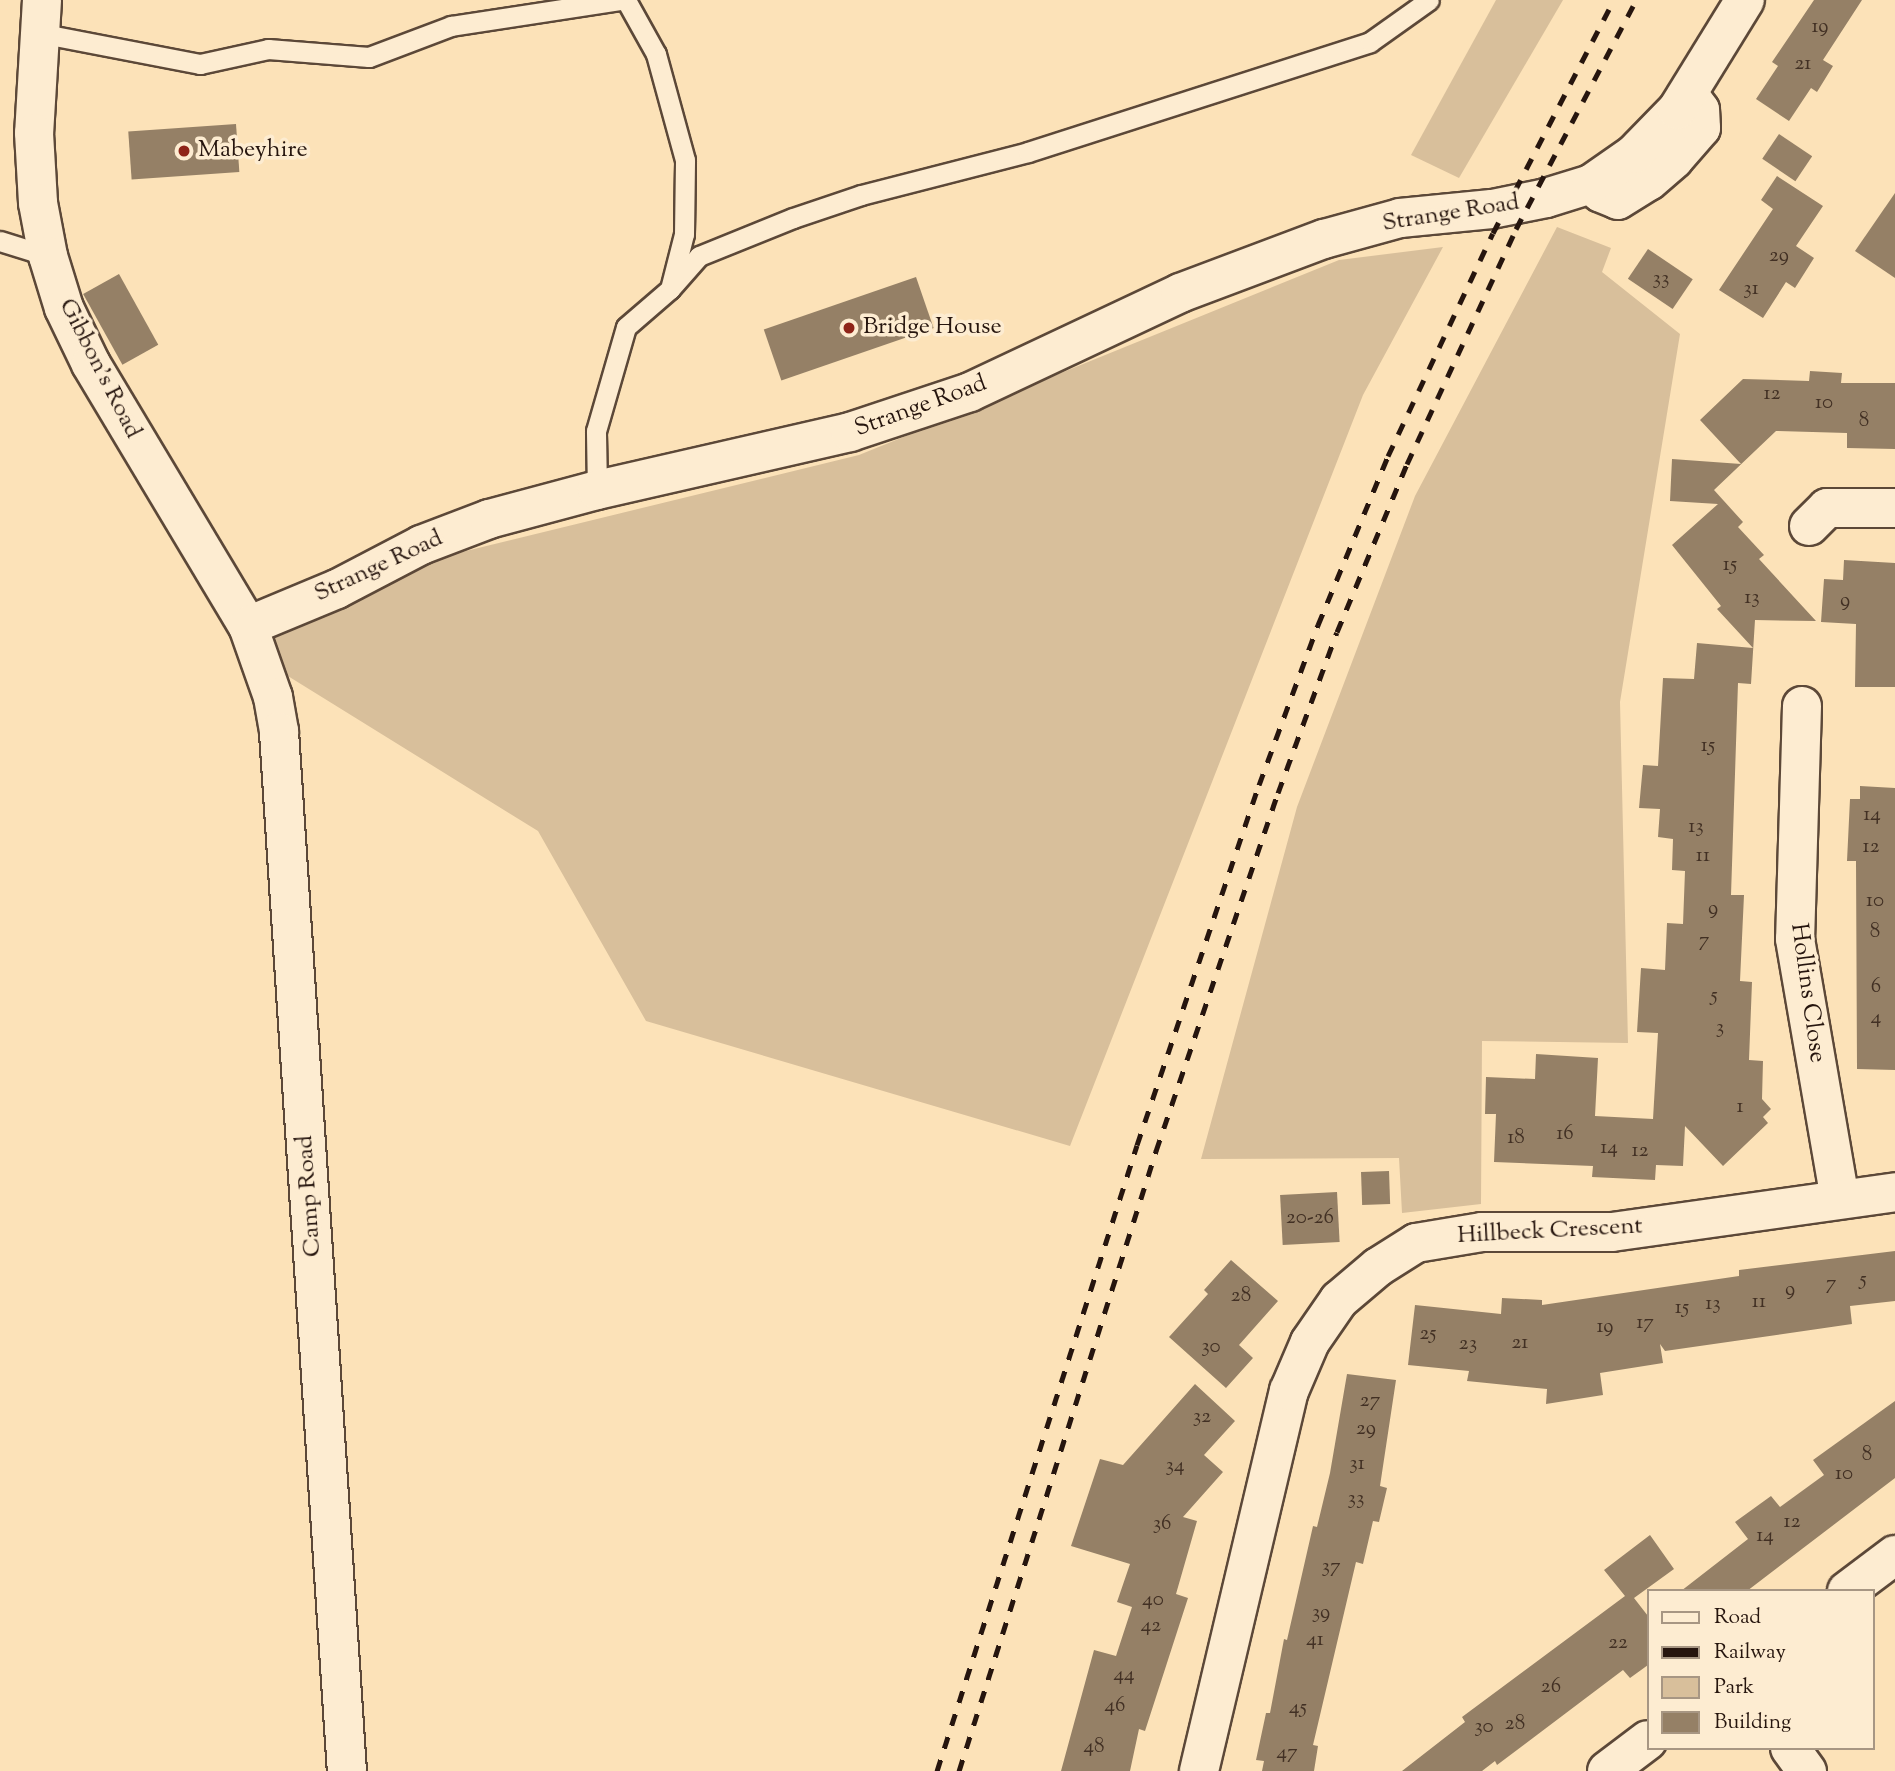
<!DOCTYPE html>
<html>
<head>
<meta charset="utf-8">
<style>
  body { margin:0 }
  #map { position:relative; width:1895px; height:1771px; overflow:hidden; background:#fce2b8; font-family:"Sorts Mill Goudy",serif }
  div>[style] { position:absolute }
  [style*='--x'] { left:calc(var(--x)*1px); top:calc(var(--y)*1px); width:calc(var(--w)*1px); rotate:calc(var(--a)*1deg) }
  .green>* { inset:0; background:#d8bf9b }
  .building>* { inset:0; background:#958066; transform-origin:0 0 }
  .roads { filter:drop-shadow(2px 0 #5c4838) drop-shadow(-2px 0 #5c4838) drop-shadow(0 2px #5c4838) drop-shadow(0 -2px #5c4838) }
  .service>* { height:19px; margin:-9.5px; padding:0 9.5px; transform-origin:9.5px; border-radius:9.5px; background:#fdecd1 }
  .minor>* { height:38px; margin:-19px; padding:0 19px; transform-origin:19px; border-radius:19px; background:#fdecd1 }
  .rail>* { height:5px; margin-top:-2.5px; transform-origin:0; background:repeating-linear-gradient(90deg,#26150e 0 12px,transparent 0 24px) }
  .dots>* { width:19px; height:19px; translate:-50% -50%; box-sizing:border-box; border:4px solid #fdecd1; border-radius:50% }
  span { translate:-50% -50%; white-space:nowrap; text-align:center; line-height:1.15; -webkit-text-stroke:7px #fdecd1; paint-order:stroke }
  .number-label { font-size:21px; color:#423024 }
  .number-label span { -webkit-text-stroke-width:0 }
  .poi-label { font-size:24px; color:#26150e }
  .left { translate:0 -50%; text-align:left }
  .street-label { font-size:24px; color:#26150e }
  .legend { position:absolute; left:1647px; top:1589px; width:228px; height:161px; box-sizing:border-box; background:#fdecd1; border:2px solid #a79683; margin:0; padding:9px 12px; list-style:none; font-size:21px; color:#26150e }
  .legend li { display:flex; align-items:center; gap:14px; height:35px }
  .legend b { width:35px; border:2px solid #a79683 }
</style>
</head>
<body>
<div id="map">
  <div class="green">
    <i style="clip-path:polygon(1496px 0,1563px 0,1459px 178px,1411px 155px)"></i>
    <i style="clip-path:polygon(1557px 227px,1611px 248px,1602px 272px,1680px 334px,1620px 702px,1628px 1043px,1482px 1041px,1481px 1204px,1402px 1213px,1399px 1158px,1201px 1159px,1297px 807px,1415px 496px)"></i>
    <i style="clip-path:polygon(1443px 247px,1363px 395px,1070px 1146px,646px 1021px,538px 831px,246px 650px,425px 561px,859px 455px,1339px 260px)"></i>
  </div>
  <div class="building">
    <i style="clip-path:polygon(1814px 0,1862px 0,1823px 60px,1833px 66px,1817px 92px,1811px 88px,1789px 121px,1756px 99px,1778px 66px,1772px 62px)"></i>
    <i style="left:236px;top:124px;width:48px;height:108px;rotate:86deg"></i>
    <i style="left:1779px;top:134px;width:40px;height:30px;rotate:34deg"></i>
    <i style="clip-path:polygon(1777px 176px,1823px 206px,1796px 246px,1814px 258px,1795px 288px,1786px 282px,1763px 318px,1719px 290px,1773px 209px,1761px 200px)"></i>
    <i style="clip-path:polygon(1895px 193px,1895px 278px,1855px 251px)"></i>
    <i style="left:1648px;top:249px;width:54px;height:36px;rotate:34deg"></i>
    <i style="left:119px;top:274px;width:81px;height:41px;rotate:61deg"></i>
    <i style="left:916px;top:277px;width:54px;height:161px;rotate:71deg"></i>
    <i style="clip-path:polygon(1810px 371px,1842px 373px,1841px 383px,1895px 383px,1895px 449px,1847px 448px,1847px 433px,1776px 431px,1714px 490px,1743px 522px,1738px 527px,1764px 555px,1759px 559px,1816px 621px,1755px 620px,1751px 684px,1738px 683px,1731px 895px,1744px 895px,1740px 981px,1752px 982px,1749px 1060px,1763px 1061px,1762px 1099px,1771px 1109px,1763px 1117px,1768px 1123px,1723px 1166px,1685px 1126px,1683px 1166px,1656px 1165px,1655px 1180px,1592px 1177px,1593px 1166px,1494px 1162px,1496px 1114px,1485px 1114px,1486px 1077px,1535px 1079px,1536px 1054px,1598px 1058px,1595px 1116px,1653px 1119px,1658px 1033px,1637px 1032px,1641px 968px,1665px 970px,1667px 923px,1683px 924px,1685px 871px,1672px 870px,1673px 839px,1658px 837px,1660px 809px,1639px 808px,1643px 765px,1658px 766px,1663px 678px,1694px 679px,1697px 643px,1753px 648px,1717px 609px,1721px 606px,1672px 545px,1718px 504px,1670px 501px,1672px 459px,1741px 464px,1700px 420px,1743px 379px,1809px 381px)"></i>
    <i style="clip-path:polygon(1844px 560px,1895px 563px,1895px 687px,1855px 687px,1856px 624px,1821px 622px,1824px 579px,1843px 580px)"></i>
    <i style="clip-path:polygon(1860px 786px,1895px 788px,1895px 1070px,1857px 1069px,1856px 861px,1847px 861px,1850px 799px,1860px 799px)"></i>
    <i style="left:1389px;top:1171px;width:33px;height:28px;rotate:88deg"></i>
    <i style="left:1337px;top:1192px;width:50px;height:57px;rotate:87deg"></i>
    <i style="clip-path:polygon(1895px 1251px,1895px 1301px,1850px 1306px,1852px 1324px,1665px 1351px,1660px 1344px,1663px 1363px,1600px 1373px,1603px 1395px,1546px 1404px,1547px 1389px,1467px 1381px,1469px 1371px,1408px 1365px,1415px 1305px,1501px 1314px,1502px 1298px,1542px 1300px,1542px 1305px,1739px 1276px,1739px 1270px)"></i>
    <i style="clip-path:polygon(1231px 1260px,1278px 1301px,1239px 1345px,1253px 1358px,1226px 1388px,1169px 1337px,1208px 1294px,1204px 1290px)"></i>
    <i style="clip-path:polygon(1347px 1374px,1396px 1380px,1380px 1486px,1387px 1488px,1379px 1522px,1373px 1521px,1363px 1564px,1356px 1562px,1313px 1745px,1318px 1746px,1314px 1771px,1262px 1771px,1264px 1761px,1256px 1760px,1266px 1713px,1270px 1713px,1284px 1639px,1287px 1640px,1313px 1526px,1317px 1527px,1330px 1473px)"></i>
    <i style="clip-path:polygon(1195px 1384px,1235px 1421px,1204px 1455px,1223px 1472px,1183px 1517px,1197px 1521px,1176px 1594px,1188px 1598px,1145px 1731px,1139px 1729px,1130px 1771px,1061px 1771px,1094px 1650px,1116px 1656px,1132px 1607px,1117px 1602px,1130px 1564px,1071px 1546px,1100px 1459px,1123px 1465px)"></i>
    <i style="clip-path:polygon(1895px 1401px,1895px 1478px,1747px 1591px,1681px 1591px,1748px 1539px,1735px 1522px,1771px 1496px,1780px 1507px,1824px 1475px,1813px 1460px)"></i>
    <i style="clip-path:polygon(1650px 1535px,1674px 1569px,1634px 1598px,1648px 1616px,1648px 1665px,1630px 1678px,1623px 1670px,1497px 1765px,1495px 1761px,1482px 1771px,1402px 1771px,1465px 1722px,1462px 1717px,1625px 1596px,1604px 1570px)"></i>
  </div>
  <div class="roads">
    <div class="service">
      <i style="--x:39;--y:33;--w:164;--a:10.9"></i>
      <i style="--x:200;--y:64;--w:70;--a:-12.4"></i>
      <i style="--x:268;--y:49;--w:101;--a:4.5"></i>
      <i style="--x:369;--y:57;--w:88;--a:-20.7"></i>
      <i style="--x:451;--y:26;--w:171;--a:-8.7"></i>
      <i style="--x:0;--y:241;--w:50;--a:17.4"></i>
      <i style="--x:670;--y:289;--w:44;--a:-48.7"></i>
      <i style="--x:699;--y:256;--w:101;--a:-22"></i>
      <i style="--x:793;--y:218;--w:72;--a:-18.7"></i>
      <i style="--x:861;--y:195;--w:172;--a:-14.4"></i>
      <i style="--x:1028;--y:152;--w:359;--a:-17.8"></i>
      <i style="--x:1370;--y:42;--w:72;--a:-35.4"></i>
      <i style="--x:597;--y:490;--w:59;--a:-91"></i>
      <i style="--x:596;--y:431;--w:108;--a:-73.9"></i>
      <i style="--x:626;--y:327;--w:58;--a:-40.8"></i>
      <i style="--x:670;--y:289;--w:57;--a:-75.7"></i>
      <i style="--x:684;--y:234;--w:74;--a:-89.2"></i>
      <i style="--x:685;--y:160;--w:110;--a:-105.3"></i>
      <i style="--x:656;--y:54;--w:62;--a:-119.1"></i>
    </div>
    <div class="minor">
      <i style="--x:42;--y:0;--w:133;--a:93.4"></i>
      <i style="--x:34;--y:133;--w:70;--a:86.7"></i>
      <i style="--x:38;--y:203;--w:54;--a:79.3"></i>
      <i style="--x:48;--y:256;--w:54;--a:72.9"></i>
      <i style="--x:64;--y:308;--w:62;--a:64.3"></i>
      <i style="--x:91;--y:364;--w:305;--a:59.1"></i>
      <i style="--x:248;--y:626;--w:75;--a:70.6"></i>
      <i style="--x:273;--y:697;--w:36;--a:80"></i>
      <i style="--x:279;--y:732;--w:1041;--a:86.26"></i>
      <i style="--x:1591;--y:184;--w:13;--a:42"></i>
      <i style="--x:1601;--y:193;--w:18;--a:22"></i>
      <i style="--x:1618;--y:200;--w:36;--a:-32"></i>
      <i style="--x:1649;--y:181;--w:33;--a:-41"></i>
      <i style="--x:1674;--y:159;--w:41;--a:-48.9"></i>
      <i style="--x:1701;--y:128;--w:18;--a:-93"></i>
      <i style="--x:1700;--y:110;--w:19;--a:-126"></i>
      <i style="--x:1809;--y:526;--w:25;--a:-45"></i>
      <i style="--x:1827;--y:508;--w:68;--a:0"></i>
      <i style="--x:248;--y:626;--w:96;--a:-22.6"></i>
      <i style="--x:337;--y:589;--w:95;--a:-27.6"></i>
      <i style="--x:421;--y:545;--w:73;--a:-20.9"></i>
      <i style="--x:489;--y:519;--w:112;--a:-15"></i>
      <i style="--x:597;--y:490;--w:260;--a:-12.9"></i>
      <i style="--x:850;--y:432;--w:126;--a:-18.4"></i>
      <i style="--x:970;--y:392;--w:232;--a:-25.2"></i>
      <i style="--x:1180;--y:293;--w:154;--a:-20.6"></i>
      <i style="--x:1324;--y:239;--w:79;--a:-15.4"></i>
      <i style="--x:1400;--y:218;--w:92;--a:-5.6"></i>
      <i style="--x:1492;--y:209;--w:55;--a:-11.5"></i>
      <i style="--x:1546;--y:198;--w:47;--a:-17.3"></i>
      <i style="--x:1591;--y:184;--w:52;--a:-34.9"></i>
      <i style="--x:1634;--y:154;--w:62;--a:-45.7"></i>
      <i style="--x:1677;--y:110;--w:129;--a:-58.3"></i>
      <i style="--x:1802;--y:706;--w:233;--a:91.7"></i>
      <i style="--x:1795;--y:939;--w:264;--a:80.2"></i>
      <i style="--x:1847;--y:1591;--w:60;--a:-36.9"></i>
      <i style="--x:1790;--y:1748;--w:29;--a:54"></i>
      <i style="--x:1199;--y:1771;--w:391;--a:-76.7"></i>
      <i style="--x:1289;--y:1391;--w:53;--a:-66.8"></i>
      <i style="--x:1310;--y:1342;--w:51;--a:-55.4"></i>
      <i style="--x:1339;--y:1300;--w:51;--a:-40.2"></i>
      <i style="--x:1378;--y:1267;--w:45;--a:-32.3"></i>
      <i style="--x:1416;--y:1243;--w:67;--a:-9.5"></i>
      <i style="--x:1482;--y:1232;--w:130;--a:0"></i>
      <i style="--x:1612;--y:1232;--w:286;--a:-8"></i>
      <i style="--x:1607;--y:1771;--w:51;--a:-37.1"></i>
    </div>
  </div>
  <div class="rail">
    <i style="--x:937;--y:1771;--w:657;--a:-72.28"></i>
    <i style="--x:1137;--y:1145;--w:380;--a:-71.3"></i>
    <i style="--x:1259;--y:785;--w:171;--a:-69.8"></i>
    <i style="--x:1318;--y:625;--w:183;--a:-67.5"></i>
    <i style="--x:1388;--y:456;--w:246;--a:-64.8"></i>
    <i style="--x:1493;--y:233;--w:263;--a:-62.6"></i>
    <i style="--x:959;--y:1771;--w:651;--a:-72.37"></i>
    <i style="--x:1156;--y:1151;--w:378;--a:-71.2"></i>
    <i style="--x:1278;--y:793;--w:171;--a:-69.9"></i>
    <i style="--x:1337;--y:632;--w:182;--a:-67.4"></i>
    <i style="--x:1407;--y:464;--w:259;--a:-65.1"></i>
    <i style="--x:1516;--y:229;--w:259;--a:-62.3"></i>
  </div>
  <div class="dots">
    <i style="left:184px;top:151px;background:#8f2418"></i>
    <i style="left:849px;top:328px;background:#8f2418"></i>
  </div>
  <div class="number-label">
    <span style="left:1820px;top:27px">19</span>
    <span style="left:1803px;top:64px">21</span>
    <span style="left:1779px;top:256px">29</span>
    <span style="left:1661px;top:279px">33</span>
    <span style="left:1751px;top:289px">31</span>
    <span style="left:1772px;top:394px">12</span>
    <span style="left:1824px;top:403px">10</span>
    <span style="left:1864px;top:421px">8</span>
    <span style="left:1730px;top:565px">15</span>
    <span style="left:1752px;top:598px">13</span>
    <span style="left:1845px;top:601px">9</span>
    <span style="left:1708px;top:746px">15</span>
    <span style="left:1872px;top:815px">14</span>
    <span style="left:1696px;top:827px">13</span>
    <span style="left:1871px;top:847px">12</span>
    <span style="left:1703px;top:856px">11</span>
    <span style="left:1875px;top:901px">10</span>
    <span style="left:1713px;top:909px">9</span>
    <span style="left:1875px;top:932px">8</span>
    <span style="left:1704px;top:941px">7</span>
    <span style="left:1876px;top:987px">6</span>
    <span style="left:1714px;top:996px">5</span>
    <span style="left:1876px;top:1018px">4</span>
    <span style="left:1720px;top:1028px">3</span>
    <span style="left:1740px;top:1107px">1</span>
    <span style="left:1565px;top:1134px">16</span>
    <span style="left:1516px;top:1138px">18</span>
    <span style="left:1609px;top:1148px">14</span>
    <span style="left:1640px;top:1151px">12</span>
    <span style="left:1310px;top:1218px">20-26</span>
    <span style="left:1863px;top:1280px">5</span>
    <span style="left:1831px;top:1284px">7</span>
    <span style="left:1790px;top:1290px">9</span>
    <span style="left:1241px;top:1296px">28</span>
    <span style="left:1759px;top:1302px">11</span>
    <span style="left:1713px;top:1304px">13</span>
    <span style="left:1682px;top:1308px">15</span>
    <span style="left:1645px;top:1323px">17</span>
    <span style="left:1605px;top:1327px">19</span>
    <span style="left:1428px;top:1334px">25</span>
    <span style="left:1520px;top:1343px">21</span>
    <span style="left:1468px;top:1344px">23</span>
    <span style="left:1211px;top:1347px">30</span>
    <span style="left:1370px;top:1401px">27</span>
    <span style="left:1202px;top:1417px">32</span>
    <span style="left:1366px;top:1429px">29</span>
    <span style="left:1867px;top:1455px">8</span>
    <span style="left:1357px;top:1464px">31</span>
    <span style="left:1175px;top:1466px">34</span>
    <span style="left:1844px;top:1474px">10</span>
    <span style="left:1356px;top:1499px">33</span>
    <span style="left:1792px;top:1522px">12</span>
    <span style="left:1162px;top:1524px">36</span>
    <span style="left:1765px;top:1536px">14</span>
    <span style="left:1331px;top:1567px">37</span>
    <span style="left:1153px;top:1600px">40</span>
    <span style="left:1321px;top:1613px">39</span>
    <span style="left:1151px;top:1626px">42</span>
    <span style="left:1315px;top:1640px">41</span>
    <span style="left:1618px;top:1643px">22</span>
    <span style="left:1124px;top:1675px">44</span>
    <span style="left:1551px;top:1687px">26</span>
    <span style="left:1115px;top:1706px">46</span>
    <span style="left:1298px;top:1708px">45</span>
    <span style="left:1515px;top:1724px">28</span>
    <span style="left:1484px;top:1727px">30</span>
    <span style="left:1094px;top:1747px">48</span>
    <span style="left:1287px;top:1753px">47</span>
  </div>
  <div class="poi-label">
    <span class="left" style="left:198px;top:151px">Mabeyhire</span>
    <span class="left" style="left:863px;top:328px">Bridge House</span>
  </div>
  <div class="street-label">
    <span style="left:1451px;top:214px;rotate:-9deg">Strange Road</span>
    <span style="left:99px;top:369px;rotate:63deg">Gibbon's Road</span>
    <span style="left:921px;top:407px;rotate:-20deg">Strange Road</span>
    <span style="left:379px;top:567px;rotate:-25deg">Strange Road</span>
    <span style="left:1807px;top:993px;rotate:82deg">Hollins Close</span>
    <span style="left:310px;top:1196px;rotate:-94deg">Camp Road</span>
    <span style="left:1550px;top:1232px;rotate:-3deg">Hillbeck Crescent</span>
  </div>
  <ul class="legend">
  <li><b style="height:9px;background:#fdecd1"></b>Road</li>
  <li><b style="height:9px;background:#26150e"></b>Railway</li>
  <li><b style="height:19px;background:#d8bf9b"></b>Park</li>
  <li><b style="height:19px;background:#958066"></b>Building</li>
  </ul>
</div>
</body>
</html>
